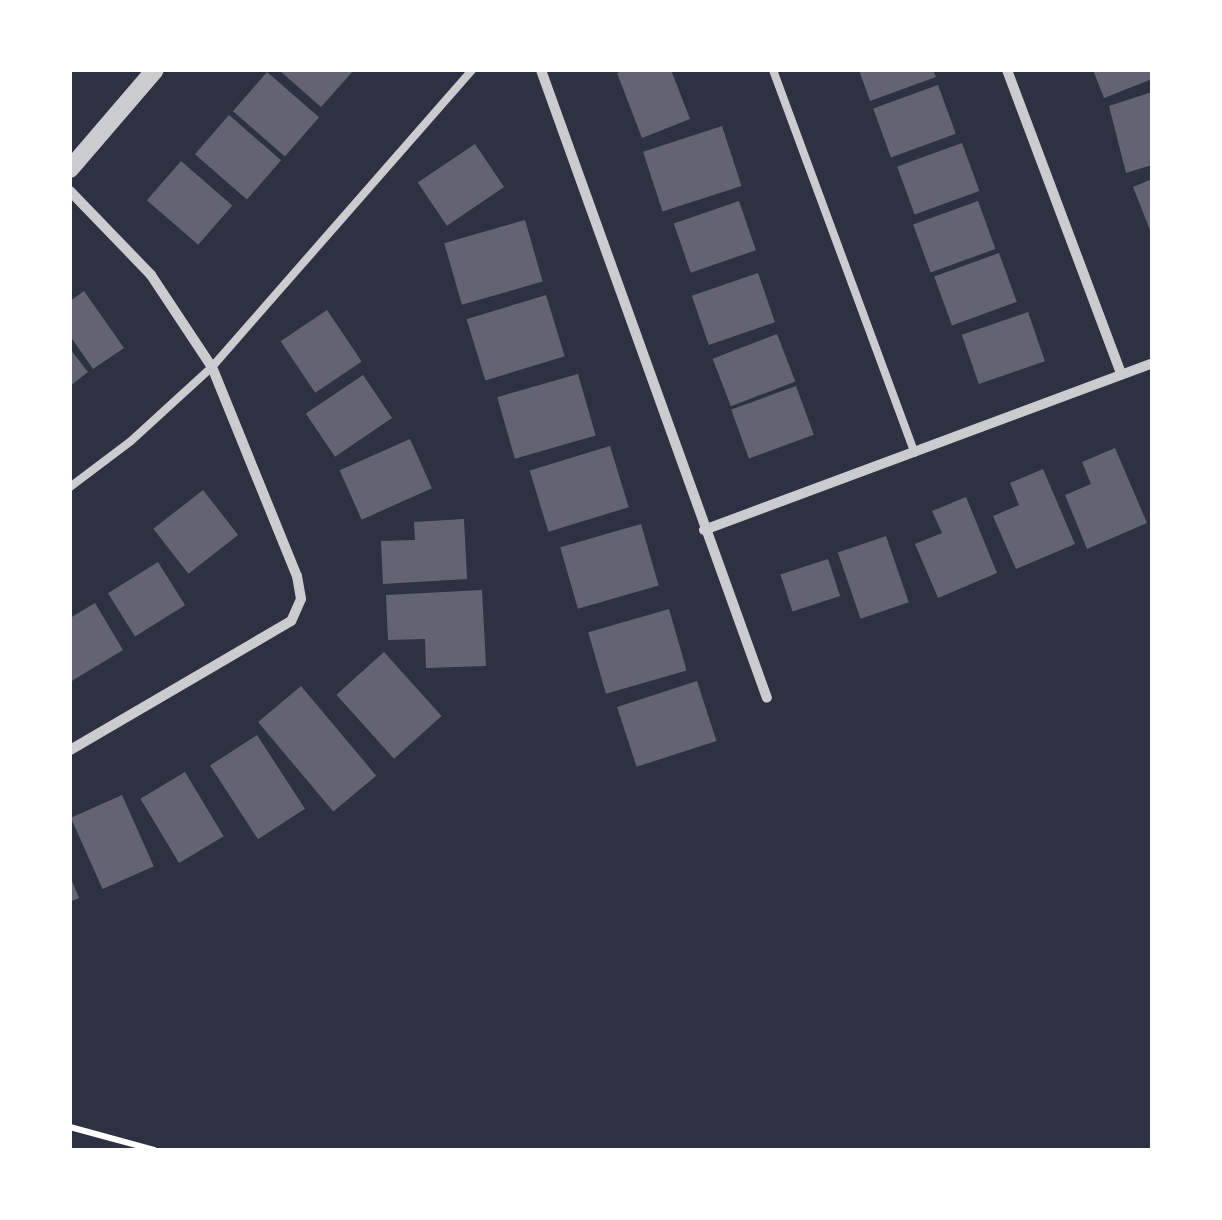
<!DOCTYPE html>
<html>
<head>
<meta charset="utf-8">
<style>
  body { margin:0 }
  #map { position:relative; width:1222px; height:1220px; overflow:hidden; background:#2d3142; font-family:"Titillium Web",sans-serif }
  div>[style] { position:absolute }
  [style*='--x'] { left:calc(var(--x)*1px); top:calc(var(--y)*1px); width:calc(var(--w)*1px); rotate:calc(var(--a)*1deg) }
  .building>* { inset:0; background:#626471; transform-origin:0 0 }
  .path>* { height:6px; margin:-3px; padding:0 3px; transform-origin:3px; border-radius:3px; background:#fff }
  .service>* { height:8px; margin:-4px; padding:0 4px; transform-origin:4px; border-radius:4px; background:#caccd0 }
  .minor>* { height:10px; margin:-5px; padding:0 5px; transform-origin:5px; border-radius:5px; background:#caccd0 }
  .tertiary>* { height:18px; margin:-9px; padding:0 9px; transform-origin:9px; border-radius:9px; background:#caccd0 }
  span { translate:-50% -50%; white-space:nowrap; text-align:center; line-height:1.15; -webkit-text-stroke:9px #fff; paint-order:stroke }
  .frame { position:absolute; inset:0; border:72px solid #fff; pointer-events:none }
</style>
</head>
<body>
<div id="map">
  <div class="building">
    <i style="clip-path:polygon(279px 70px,354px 70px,321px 107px)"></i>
    <i style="clip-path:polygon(625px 70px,671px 70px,690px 119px,642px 138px,617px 73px)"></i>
    <i style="clip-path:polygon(859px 70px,933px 70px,936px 77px,870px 101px)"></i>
    <i style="clip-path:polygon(1093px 70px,1152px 70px,1152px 79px,1104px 98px)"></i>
    <i style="left:267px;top:72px;width:69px;height:52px;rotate:41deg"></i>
    <i style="left:938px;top:85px;width:52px;height:69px;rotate:70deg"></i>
    <i style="clip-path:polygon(1152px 92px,1152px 165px,1126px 173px,1109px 106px)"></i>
    <i style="left:229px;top:115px;width:69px;height:52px;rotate:41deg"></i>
    <i style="left:722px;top:126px;width:63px;height:83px;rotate:72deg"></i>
    <i style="left:962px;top:143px;width:51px;height:69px;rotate:70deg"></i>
    <i style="left:475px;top:144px;width:52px;height:69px;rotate:56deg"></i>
    <i style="left:181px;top:161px;width:68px;height:52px;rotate:41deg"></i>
    <i style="clip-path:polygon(1152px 179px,1152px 235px,1133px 187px)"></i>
    <i style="left:739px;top:201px;width:52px;height:69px;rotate:71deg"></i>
    <i style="left:978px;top:201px;width:51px;height:69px;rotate:70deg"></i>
    <i style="left:525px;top:220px;width:64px;height:84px;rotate:74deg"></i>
    <i style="left:999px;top:253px;width:52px;height:69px;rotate:70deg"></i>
    <i style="left:758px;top:273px;width:52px;height:70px;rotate:71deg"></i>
    <i style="clip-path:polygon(84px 291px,124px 348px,93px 369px,70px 336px,70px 301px)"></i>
    <i style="left:546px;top:295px;width:64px;height:83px;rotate:73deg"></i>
    <i style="left:327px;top:310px;width:62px;height:56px;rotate:56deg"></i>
    <i style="left:1028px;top:312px;width:52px;height:70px;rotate:71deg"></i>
    <i style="left:777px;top:334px;width:51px;height:69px;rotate:69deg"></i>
    <i style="clip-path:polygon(70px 349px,88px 372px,70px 386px)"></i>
    <i style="left:578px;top:374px;width:64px;height:84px;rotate:74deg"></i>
    <i style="left:363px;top:375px;width:52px;height:69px;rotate:56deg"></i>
    <i style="left:796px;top:386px;width:52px;height:69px;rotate:70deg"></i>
    <i style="left:410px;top:439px;width:54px;height:77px;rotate:66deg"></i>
    <i style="left:610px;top:446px;width:64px;height:84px;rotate:73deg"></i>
    <i style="clip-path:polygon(1115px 448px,1147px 523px,1087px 549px,1065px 495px,1091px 484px,1082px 462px)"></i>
    <i style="clip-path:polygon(1043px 469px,1075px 544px,1016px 569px,993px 516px,1019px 505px,1010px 483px)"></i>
    <i style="left:203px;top:490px;width:57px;height:63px;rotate:52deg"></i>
    <i style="clip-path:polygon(966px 497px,997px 573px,938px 598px,915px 544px,942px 533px,932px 511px)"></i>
    <i style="clip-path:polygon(464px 519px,467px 579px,383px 584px,381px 541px,415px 540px,414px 522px)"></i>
    <i style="left:641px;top:524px;width:64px;height:84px;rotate:74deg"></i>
    <i style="left:886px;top:536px;width:70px;height:51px;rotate:71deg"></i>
    <i style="left:828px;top:559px;width:39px;height:50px;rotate:72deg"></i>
    <i style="left:158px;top:562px;width:51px;height:59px;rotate:58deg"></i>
    <i style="clip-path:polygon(482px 590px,486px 666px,426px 668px,425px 639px,388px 640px,386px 595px)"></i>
    <i style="clip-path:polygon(95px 603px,123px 650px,70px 682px,70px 618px)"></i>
    <i style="left:669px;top:609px;width:64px;height:84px;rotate:74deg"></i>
    <i style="left:384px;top:652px;width:86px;height:64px;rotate:48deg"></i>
    <i style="left:697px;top:681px;width:63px;height:84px;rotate:72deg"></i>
    <i style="left:301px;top:686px;width:117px;height:56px;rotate:50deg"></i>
    <i style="left:257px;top:735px;width:88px;height:56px;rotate:57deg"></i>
    <i style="left:185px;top:772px;width:75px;height:52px;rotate:59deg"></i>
    <i style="left:122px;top:795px;width:78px;height:56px;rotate:66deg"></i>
    <i style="clip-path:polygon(70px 876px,79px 898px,70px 902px)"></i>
  </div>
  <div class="path">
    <i style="--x:70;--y:1127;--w:87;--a:15.3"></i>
  </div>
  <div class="service">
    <i style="--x:773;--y:70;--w:408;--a:69.7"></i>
    <i style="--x:70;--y:487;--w:76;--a:-37"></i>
    <i style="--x:131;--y:441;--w:110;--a:-42.4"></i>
    <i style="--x:212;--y:367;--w:395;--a:-48.8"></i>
  </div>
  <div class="minor">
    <i style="--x:541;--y:70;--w:667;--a:70.21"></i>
    <i style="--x:1007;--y:70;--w:325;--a:69.4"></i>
    <i style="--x:70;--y:191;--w:117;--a:46"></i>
    <i style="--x:151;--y:275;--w:110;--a:56.5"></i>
    <i style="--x:212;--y:367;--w:226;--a:67.9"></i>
    <i style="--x:297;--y:576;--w:23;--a:80"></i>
    <i style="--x:301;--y:599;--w:24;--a:114"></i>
    <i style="--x:291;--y:621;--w:256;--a:149.7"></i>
    <i style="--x:704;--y:530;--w:478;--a:-20.4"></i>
  </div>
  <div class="tertiary">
    <i style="--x:70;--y:169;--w:130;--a:-49.4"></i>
  </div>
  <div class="frame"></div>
</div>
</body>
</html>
